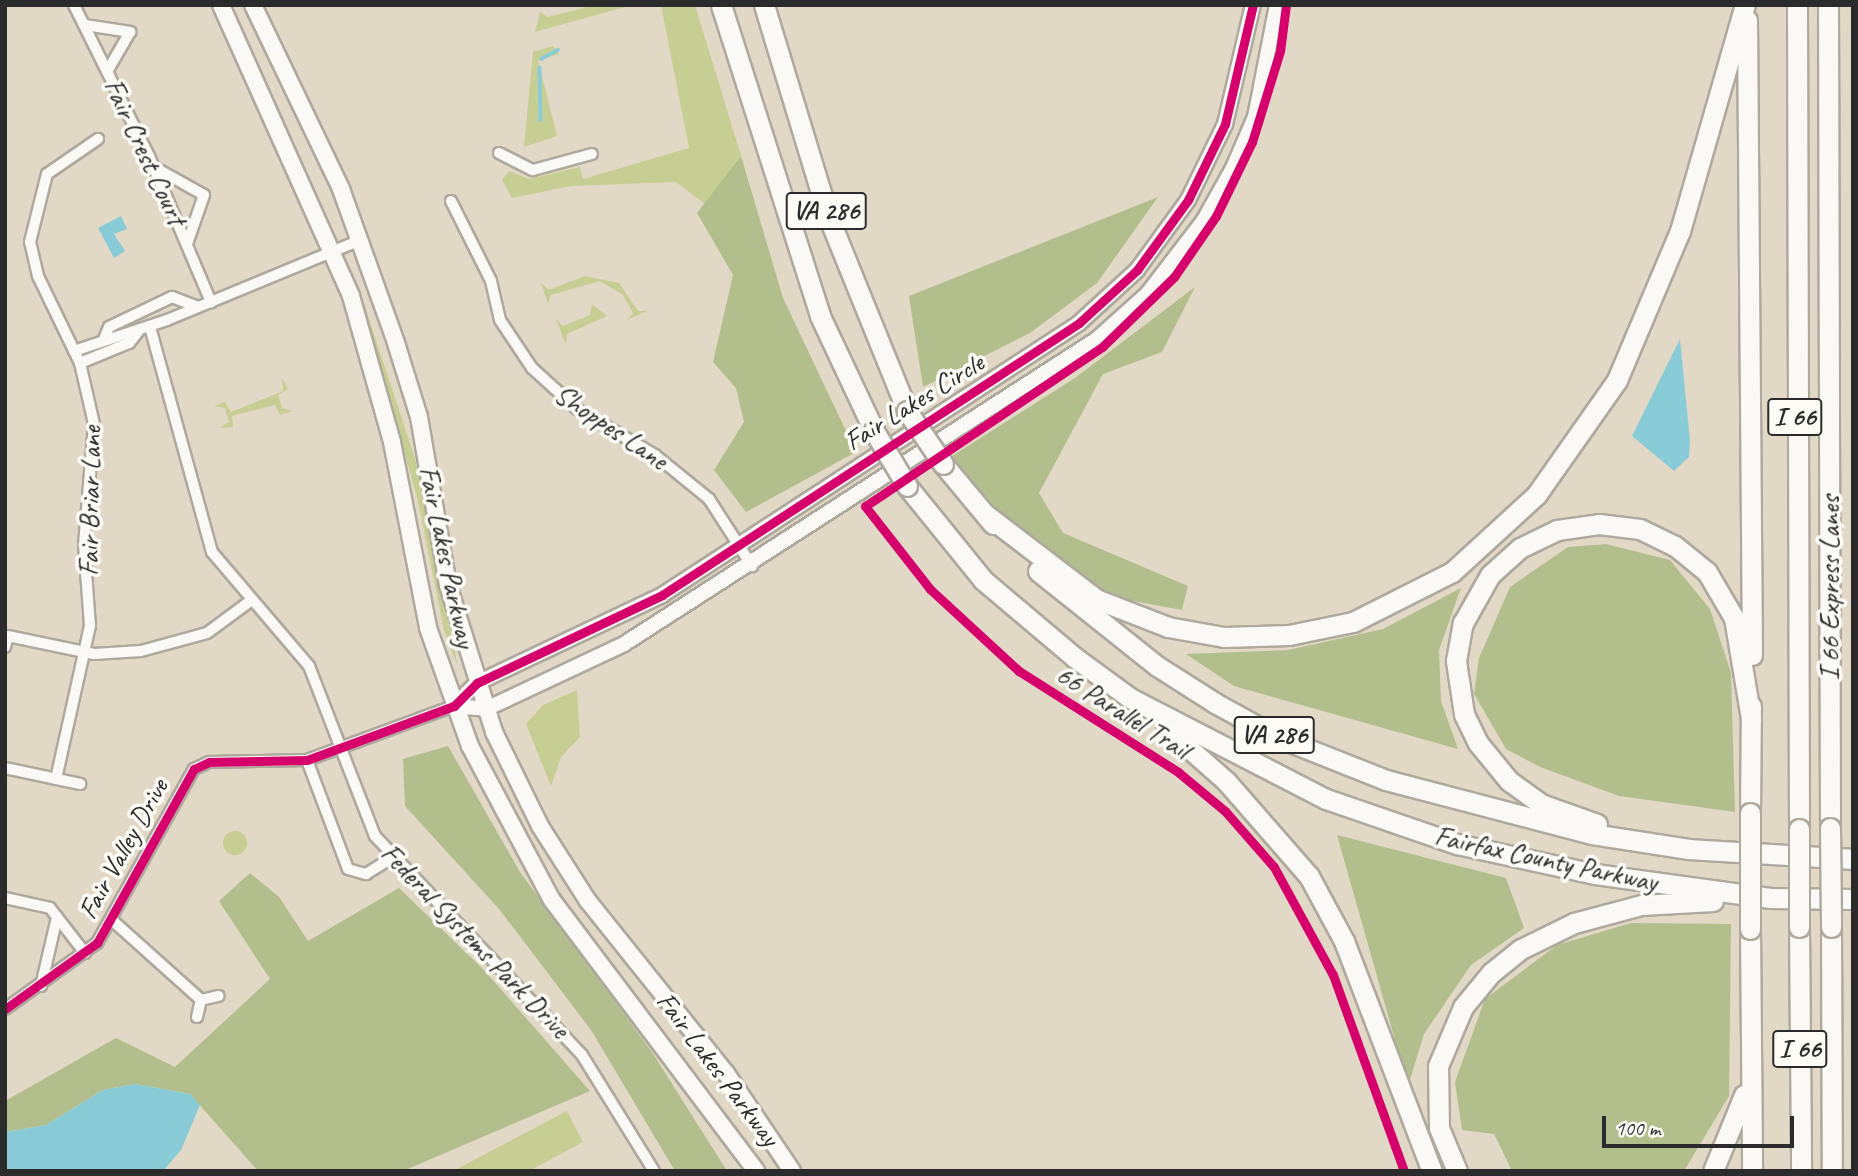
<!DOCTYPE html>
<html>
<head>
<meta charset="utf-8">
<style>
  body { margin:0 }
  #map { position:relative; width:1858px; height:1176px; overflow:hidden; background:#e2d8c6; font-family:Caveat,sans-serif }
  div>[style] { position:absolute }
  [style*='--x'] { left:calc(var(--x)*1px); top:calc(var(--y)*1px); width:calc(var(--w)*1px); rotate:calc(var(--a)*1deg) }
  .green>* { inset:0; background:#c6ce93 }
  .round { border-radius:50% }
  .forest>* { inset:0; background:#b2bf8d }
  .water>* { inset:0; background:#89ccd8 }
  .stream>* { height:3.5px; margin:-1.75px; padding:0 1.75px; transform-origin:1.75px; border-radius:1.75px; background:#89ccd8 }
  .roads { filter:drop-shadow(2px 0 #aea89d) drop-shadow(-2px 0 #aea89d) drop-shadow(0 2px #aea89d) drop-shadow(0 -2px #aea89d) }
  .minor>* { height:10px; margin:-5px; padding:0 5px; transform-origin:5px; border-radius:5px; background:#fbf9f6 }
  .tertiary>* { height:14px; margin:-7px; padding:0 7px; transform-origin:7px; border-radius:7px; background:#fbf9f6 }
  .secondary>* { height:16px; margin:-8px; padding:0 8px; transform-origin:8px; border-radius:8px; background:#fbf9f6 }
  .motorway>* { height:19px; margin:-9.5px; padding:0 9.5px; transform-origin:9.5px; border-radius:9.5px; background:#fbf9f6 }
  .bridges { filter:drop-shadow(2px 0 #aea89d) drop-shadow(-2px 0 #aea89d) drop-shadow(0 2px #aea89d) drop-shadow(0 -2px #aea89d) }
  .motorway-bridge>* { height:19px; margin:-9.5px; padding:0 9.5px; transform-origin:9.5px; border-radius:9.5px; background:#fbf9f6 }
  .cycleway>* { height:9px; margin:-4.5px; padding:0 4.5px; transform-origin:4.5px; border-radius:4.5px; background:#d6006c }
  span { translate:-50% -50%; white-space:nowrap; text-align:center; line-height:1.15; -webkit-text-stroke:7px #fdfcf7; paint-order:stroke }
  .shield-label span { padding:2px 5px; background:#fdfcf7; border:2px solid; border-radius:5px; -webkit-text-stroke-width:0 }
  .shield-label { font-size:26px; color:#2b2b2b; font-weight:700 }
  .street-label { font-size:28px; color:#2b2b2b }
  .frame { position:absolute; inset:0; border:7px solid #2b2b2b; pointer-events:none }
  .scale { position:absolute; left:1602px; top:1116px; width:192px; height:32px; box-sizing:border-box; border:4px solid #2b2b2b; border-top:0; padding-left:9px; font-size:21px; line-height:24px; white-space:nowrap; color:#2b2b2b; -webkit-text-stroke:5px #fdfcf7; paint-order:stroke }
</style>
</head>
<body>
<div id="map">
  <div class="green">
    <i style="clip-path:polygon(595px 5px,632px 5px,535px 32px,540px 12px,548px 17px)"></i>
    <i style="clip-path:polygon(661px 5px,695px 5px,741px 156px,705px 204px,676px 182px,571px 186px,512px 198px,502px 180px,509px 171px,529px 179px,580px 167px,583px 179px,689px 148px)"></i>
    <i style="clip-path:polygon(553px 46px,559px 54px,538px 60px,557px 136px,524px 147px,533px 52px)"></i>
    <i style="clip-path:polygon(585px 276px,619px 283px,638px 311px,647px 311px,627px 320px,633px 313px,623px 295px,600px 281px,551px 295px,548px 304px,541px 283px,549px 290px)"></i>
    <i style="clip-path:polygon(356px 279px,416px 462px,458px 667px,444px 630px,418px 501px)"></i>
    <i style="clip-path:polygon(592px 304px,607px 316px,567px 334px,566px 345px,556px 319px,563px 326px,590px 315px)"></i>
    <i style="clip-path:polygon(282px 378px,288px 389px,278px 395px,282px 408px,293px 411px,280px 415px,275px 405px,232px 416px,233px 427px,219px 428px,229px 422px,225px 408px,214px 406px,225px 402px,231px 412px,283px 391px)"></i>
    <i style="clip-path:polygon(577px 690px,580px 737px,561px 757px,551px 786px,526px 724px,543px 705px)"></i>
    <i class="round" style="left:223px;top:831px;width:24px;height:24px"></i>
    <i style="clip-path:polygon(567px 1111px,583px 1142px,529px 1171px,453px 1171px)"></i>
  </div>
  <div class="forest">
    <i style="clip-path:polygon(741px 156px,783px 298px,856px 452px,746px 512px,714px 470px,744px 422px,736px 388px,713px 362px,733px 275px,697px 213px)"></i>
    <i style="clip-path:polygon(1158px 197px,1097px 283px,1030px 333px,923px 387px,909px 296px)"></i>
    <i style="clip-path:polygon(1195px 287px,1162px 352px,1103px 374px,1039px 493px,1063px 533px,1188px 586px,1182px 610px,1112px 597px,1059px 562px,1006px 523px,952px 456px,1075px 378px)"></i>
    <i style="clip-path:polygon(1606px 544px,1670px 560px,1710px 609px,1731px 673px,1735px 812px,1619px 796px,1540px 767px,1506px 749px,1474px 694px,1479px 658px,1510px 587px,1568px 547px)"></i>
    <i style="clip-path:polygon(1461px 588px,1439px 650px,1441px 701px,1458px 749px,1234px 686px,1186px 654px,1288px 650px,1383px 629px)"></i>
    <i style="clip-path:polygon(448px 746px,520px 872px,652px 1052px,727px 1171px,675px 1171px,591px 1030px,499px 909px,405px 806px,403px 759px)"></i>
    <i style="clip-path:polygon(1337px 835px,1506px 878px,1524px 928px,1471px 965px,1424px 1034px,1408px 1086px)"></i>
    <i style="clip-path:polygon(250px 873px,279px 897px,308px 941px,399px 888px,484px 970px,590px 1091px,403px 1171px,258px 1171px,190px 1094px,135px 1084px,103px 1090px,46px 1125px,5px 1132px,5px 1101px,116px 1038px,175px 1067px,270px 979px,219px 901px)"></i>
    <i style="clip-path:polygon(1631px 923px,1731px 924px,1729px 1096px,1684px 1171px,1512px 1171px,1494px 1134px,1462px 1130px,1455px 1082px,1485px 999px,1557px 945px)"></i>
  </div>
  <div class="water">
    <i style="clip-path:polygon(121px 216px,127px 229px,114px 234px,125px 251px,114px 258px,98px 228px)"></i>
    <i style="clip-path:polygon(1680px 339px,1690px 441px,1689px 457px,1674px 471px,1632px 436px)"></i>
    <i style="clip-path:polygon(135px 1084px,190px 1094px,200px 1105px,181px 1150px,163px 1171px,5px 1171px,5px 1132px,46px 1125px,103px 1090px)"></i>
  </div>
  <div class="stream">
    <i style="--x:541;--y:59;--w:19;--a:-28"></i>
    <i style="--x:540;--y:68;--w:52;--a:88.9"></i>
  </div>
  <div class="roads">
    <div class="minor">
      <i style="--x:74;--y:5;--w:169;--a:63.6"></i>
      <i style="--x:149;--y:156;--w:159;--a:67"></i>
      <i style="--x:85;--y:25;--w:46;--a:8.8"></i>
      <i style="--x:130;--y:32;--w:44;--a:120.1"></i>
      <i style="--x:499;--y:153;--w:38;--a:27"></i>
      <i style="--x:533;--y:170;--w:61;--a:-15.2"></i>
      <i style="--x:154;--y:167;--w:57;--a:29.2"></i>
      <i style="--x:204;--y:195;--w:52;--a:109.1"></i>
      <i style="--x:451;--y:201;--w:89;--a:63.4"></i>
      <i style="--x:491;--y:281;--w:40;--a:77"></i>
      <i style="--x:500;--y:320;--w:58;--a:56.3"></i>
      <i style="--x:532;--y:368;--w:61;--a:42.3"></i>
      <i style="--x:577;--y:409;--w:91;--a:30.5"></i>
      <i style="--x:655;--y:455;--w:70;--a:39.2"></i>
      <i style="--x:709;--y:499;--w:80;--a:57.3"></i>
      <i style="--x:150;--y:327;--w:233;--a:74.6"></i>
      <i style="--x:212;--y:552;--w:150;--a:49.6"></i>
      <i style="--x:309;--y:666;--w:182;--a:68.8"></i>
      <i style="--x:375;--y:836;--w:301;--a:46.6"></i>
      <i style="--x:582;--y:1055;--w:137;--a:58.2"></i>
      <i style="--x:104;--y:339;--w:13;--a:-67"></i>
      <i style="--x:109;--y:327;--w:70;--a:-25.5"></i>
      <i style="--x:172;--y:297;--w:28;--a:21"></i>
      <i style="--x:74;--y:351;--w:98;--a:-18.4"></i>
      <i style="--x:167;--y:320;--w:207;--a:-22.5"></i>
      <i style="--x:80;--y:363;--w:53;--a:-22.2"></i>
      <i style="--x:129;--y:343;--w:14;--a:-51"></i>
      <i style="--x:5;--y:647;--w:11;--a:-75"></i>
      <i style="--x:8;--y:636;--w:88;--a:11.8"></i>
      <i style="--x:94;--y:654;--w:47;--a:-3.7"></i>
      <i style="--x:141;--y:651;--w:68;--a:-15.3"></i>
      <i style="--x:207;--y:633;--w:52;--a:-36.4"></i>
      <i style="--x:307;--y:760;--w:116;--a:69.4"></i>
      <i style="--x:348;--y:869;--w:19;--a:16"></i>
      <i style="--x:366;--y:874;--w:32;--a:-32"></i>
      <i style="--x:5;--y:768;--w:77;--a:12"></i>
      <i style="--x:56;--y:779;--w:157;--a:-77.5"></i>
      <i style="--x:90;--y:626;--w:81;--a:-94.2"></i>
      <i style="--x:84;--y:545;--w:121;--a:-85.3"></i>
      <i style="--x:94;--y:424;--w:63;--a:-102.9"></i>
      <i style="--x:80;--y:363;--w:97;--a:-115.8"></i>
      <i style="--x:38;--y:276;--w:35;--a:-103"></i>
      <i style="--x:30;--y:242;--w:70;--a:-76"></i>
      <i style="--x:47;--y:174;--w:62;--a:-34.5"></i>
      <i style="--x:5;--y:898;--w:46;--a:12.5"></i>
      <i style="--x:50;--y:908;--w:57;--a:52.1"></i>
      <i style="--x:113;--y:921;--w:118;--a:41.9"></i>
      <i style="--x:41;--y:986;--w:71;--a:-76.9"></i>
      <i style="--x:201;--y:1000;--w:18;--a:-13"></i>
      <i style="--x:5;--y:1009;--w:113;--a:-35.7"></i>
      <i style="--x:97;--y:943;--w:199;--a:-60.9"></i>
      <i style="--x:194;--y:769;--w:17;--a:-25"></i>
      <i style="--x:209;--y:762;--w:98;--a:-1.2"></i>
      <i style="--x:307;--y:760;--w:157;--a:-20.2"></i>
      <i style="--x:197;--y:1017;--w:17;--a:-77"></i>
    </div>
    <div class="tertiary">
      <i style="--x:454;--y:706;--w:32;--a:5"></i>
      <i style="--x:486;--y:709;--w:153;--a:-25.2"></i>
      <i style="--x:624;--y:644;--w:563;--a:-32.81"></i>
      <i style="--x:1097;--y:339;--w:69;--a:-42"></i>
      <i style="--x:1148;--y:293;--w:92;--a:-52.5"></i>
      <i style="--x:1204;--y:220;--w:60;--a:-60.9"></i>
      <i style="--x:1233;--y:168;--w:56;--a:-66.7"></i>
      <i style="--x:1255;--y:117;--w:114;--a:-78.9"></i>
      <i style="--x:454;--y:706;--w:33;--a:-45"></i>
      <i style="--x:477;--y:683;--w:205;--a:-25.4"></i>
      <i style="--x:662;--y:595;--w:498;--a:-33.1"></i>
      <i style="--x:1079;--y:323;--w:79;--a:-42.4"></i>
      <i style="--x:1137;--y:270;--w:87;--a:-53.9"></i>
      <i style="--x:1188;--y:200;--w:85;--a:-64"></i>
      <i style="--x:1225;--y:124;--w:122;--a:-76.8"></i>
    </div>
    <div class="secondary">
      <i style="--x:221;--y:5;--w:319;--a:65.9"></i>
      <i style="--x:351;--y:296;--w:152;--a:74.3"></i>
      <i style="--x:392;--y:442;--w:189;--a:79"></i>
      <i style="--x:428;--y:628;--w:125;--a:70.4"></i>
      <i style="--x:470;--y:746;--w:174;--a:62"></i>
      <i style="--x:552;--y:900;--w:339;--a:53"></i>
      <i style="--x:253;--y:5;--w:204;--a:64.4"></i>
      <i style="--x:341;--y:189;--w:164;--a:70.3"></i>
      <i style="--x:396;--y:343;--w:77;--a:72.7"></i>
      <i style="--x:419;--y:417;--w:170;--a:80.2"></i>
      <i style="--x:448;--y:585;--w:154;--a:72.6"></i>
      <i style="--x:494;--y:732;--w:105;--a:63.9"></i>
      <i style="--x:540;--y:826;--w:89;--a:57.4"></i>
      <i style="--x:588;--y:901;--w:221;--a:51.3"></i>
      <i style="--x:726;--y:1073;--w:118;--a:56"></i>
    </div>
    <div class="motorway">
      <i style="--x:721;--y:5;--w:326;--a:72.3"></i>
      <i style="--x:820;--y:316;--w:127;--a:64.8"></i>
      <i style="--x:764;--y:5;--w:220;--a:73.1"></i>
      <i style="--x:828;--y:216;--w:210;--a:67.9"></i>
      <i style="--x:1797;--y:5;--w:824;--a:89.86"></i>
      <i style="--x:1828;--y:5;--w:823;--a:89.86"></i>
      <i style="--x:1747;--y:20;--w:635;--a:89.55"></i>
      <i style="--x:943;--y:464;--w:78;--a:50.2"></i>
      <i style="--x:907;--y:486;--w:121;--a:51"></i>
      <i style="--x:983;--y:580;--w:119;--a:40.2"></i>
      <i style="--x:1074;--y:657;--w:69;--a:36.2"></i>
      <i style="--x:1130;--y:698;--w:220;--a:27.3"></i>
      <i style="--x:1326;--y:799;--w:139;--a:19"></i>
      <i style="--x:1457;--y:844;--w:141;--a:12.3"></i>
      <i style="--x:1595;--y:874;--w:177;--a:7.8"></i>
      <i style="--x:1770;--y:898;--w:83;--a:0.7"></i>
      <i style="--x:985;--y:514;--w:140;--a:37.4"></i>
      <i style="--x:1096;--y:599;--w:77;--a:21.3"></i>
      <i style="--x:1168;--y:627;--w:57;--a:10.1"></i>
      <i style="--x:1224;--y:637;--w:65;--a:-1.8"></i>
      <i style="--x:1289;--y:635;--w:65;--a:-11.5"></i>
      <i style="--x:1353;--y:622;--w:111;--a:-26.8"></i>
      <i style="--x:1452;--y:572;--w:115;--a:-42.5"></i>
      <i style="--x:1537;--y:494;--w:139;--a:-54.9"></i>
      <i style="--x:1617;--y:380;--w:162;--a:-67.1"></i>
      <i style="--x:1680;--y:231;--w:235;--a:-74"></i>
      <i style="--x:1038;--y:571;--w:152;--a:38.6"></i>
      <i style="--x:1157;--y:666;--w:69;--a:32.5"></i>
      <i style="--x:1215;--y:703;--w:68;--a:28.8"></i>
      <i style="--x:1275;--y:736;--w:119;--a:21.6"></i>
      <i style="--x:1386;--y:780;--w:213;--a:14.7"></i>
      <i style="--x:1592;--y:834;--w:98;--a:8.8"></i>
      <i style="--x:1689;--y:849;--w:164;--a:3.5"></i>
      <i style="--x:1166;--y:728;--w:80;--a:41.5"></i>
      <i style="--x:1226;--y:781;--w:126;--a:48.9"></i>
      <i style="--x:1309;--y:876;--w:74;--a:61.7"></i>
      <i style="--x:1344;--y:941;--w:246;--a:69.1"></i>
      <i style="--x:1750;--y:813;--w:107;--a:-89.5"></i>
      <i style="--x:1597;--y:824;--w:59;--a:-160.3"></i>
      <i style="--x:1541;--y:804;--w:39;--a:-144"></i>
      <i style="--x:1509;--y:781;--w:49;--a:-129.2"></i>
      <i style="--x:1478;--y:743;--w:32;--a:-116"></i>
      <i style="--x:1464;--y:714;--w:54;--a:-98.6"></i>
      <i style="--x:1456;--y:661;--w:39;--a:-80"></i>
      <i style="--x:1463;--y:623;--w:55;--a:-60.6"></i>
      <i style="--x:1490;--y:575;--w:40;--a:-42"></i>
      <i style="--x:1520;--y:548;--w:41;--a:-25.9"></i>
      <i style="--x:1557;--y:530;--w:42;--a:-8.1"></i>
      <i style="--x:1599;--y:524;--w:41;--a:7"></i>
      <i style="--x:1640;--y:529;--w:39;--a:26"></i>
      <i style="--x:1675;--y:546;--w:41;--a:39.1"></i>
      <i style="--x:1707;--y:572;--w:53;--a:59.6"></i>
      <i style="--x:1734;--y:618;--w:102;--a:80.4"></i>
      <i style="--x:1799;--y:927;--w:244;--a:89.5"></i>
      <i style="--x:1831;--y:927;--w:244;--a:89.8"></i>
      <i style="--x:1750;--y:929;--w:242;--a:89.5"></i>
      <i style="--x:1457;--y:1171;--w:47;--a:-112.7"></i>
      <i style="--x:1439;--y:1128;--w:62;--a:-90.9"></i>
      <i style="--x:1438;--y:1066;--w:64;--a:-67"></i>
      <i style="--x:1463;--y:1007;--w:44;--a:-50.5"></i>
      <i style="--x:1491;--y:973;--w:38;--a:-39"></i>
      <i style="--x:1521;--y:949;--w:59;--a:-26.1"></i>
      <i style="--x:1574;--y:923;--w:69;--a:-15"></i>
      <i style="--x:1641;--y:905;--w:72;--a:-3.2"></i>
      <i style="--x:1713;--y:1171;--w:82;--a:-67.8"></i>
    </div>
  </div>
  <div class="bridges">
    <div class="motorway-bridge">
      <i style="--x:907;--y:411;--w:64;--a:55.8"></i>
      <i style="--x:874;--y:431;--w:64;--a:59"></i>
      <i style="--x:1750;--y:813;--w:116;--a:90"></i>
      <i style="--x:1830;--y:828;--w:99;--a:89.4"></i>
      <i style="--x:1799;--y:927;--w:98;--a:-90"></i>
    </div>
  </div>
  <div class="cycleway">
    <i style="--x:1286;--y:5;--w:46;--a:97.4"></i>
    <i style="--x:1280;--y:51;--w:95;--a:107.1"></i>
    <i style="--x:1252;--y:142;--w:82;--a:115.9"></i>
    <i style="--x:1216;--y:216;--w:74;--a:124.5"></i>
    <i style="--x:1174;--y:277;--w:100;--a:135.8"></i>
    <i style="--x:1102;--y:347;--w:285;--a:146.1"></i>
    <i style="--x:865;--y:506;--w:105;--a:51.9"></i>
    <i style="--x:930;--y:589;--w:121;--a:42.7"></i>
    <i style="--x:1019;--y:671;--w:188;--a:32.4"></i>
    <i style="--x:1178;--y:772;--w:61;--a:39.7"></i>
    <i style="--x:1225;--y:811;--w:74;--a:48.8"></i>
    <i style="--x:1274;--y:867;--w:123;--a:61.4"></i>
    <i style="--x:1333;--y:975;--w:208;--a:70.1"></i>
    <i style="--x:5;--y:1009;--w:113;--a:-35.7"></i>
    <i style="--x:97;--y:943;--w:199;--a:-60.9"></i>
    <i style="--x:194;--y:769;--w:17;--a:-25"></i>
    <i style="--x:209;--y:762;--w:98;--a:-1.2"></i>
    <i style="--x:307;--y:760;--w:157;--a:-20.2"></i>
    <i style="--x:454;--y:706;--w:33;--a:-45"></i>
    <i style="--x:477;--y:683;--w:205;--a:-25.4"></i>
    <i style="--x:662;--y:595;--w:498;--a:-33.1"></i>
    <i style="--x:1079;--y:323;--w:79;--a:-42.4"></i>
    <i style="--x:1137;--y:270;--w:87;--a:-53.9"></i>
    <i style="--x:1188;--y:200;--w:85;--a:-64"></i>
    <i style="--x:1225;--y:124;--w:122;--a:-76.8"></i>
  </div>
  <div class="shield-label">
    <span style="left:826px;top:211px">VA 286</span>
    <span style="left:1795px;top:417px">I 66</span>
    <span style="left:1274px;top:735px">VA 286</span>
    <span style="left:1800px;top:1049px">I 66</span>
  </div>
  <div class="street-label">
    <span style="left:145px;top:152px;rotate:65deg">Fair Crest Court</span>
    <span style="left:914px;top:402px;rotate:-32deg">Fair Lakes Circle</span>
    <span style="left:611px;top:427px;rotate:34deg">Shoppes Lane</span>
    <span style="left:90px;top:501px;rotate:-89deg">Fair Briar Lane</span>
    <span style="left:447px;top:557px;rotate:78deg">Fair Lakes Parkway</span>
    <span style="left:1830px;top:588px;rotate:-90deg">I 66 Express Lanes</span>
    <span style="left:1123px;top:712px;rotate:32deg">66 Parallel Trail</span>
    <span style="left:123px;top:849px;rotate:-61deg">Fair Valley Drive</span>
    <span style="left:1546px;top:859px;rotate:12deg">Fairfax County Parkway</span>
    <span style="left:475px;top:941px;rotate:46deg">Federal Systems Park Drive</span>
    <span style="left:718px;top:1069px;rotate:53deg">Fair Lakes Parkway</span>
  </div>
  <div class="frame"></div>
  <div class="scale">100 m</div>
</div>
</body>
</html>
